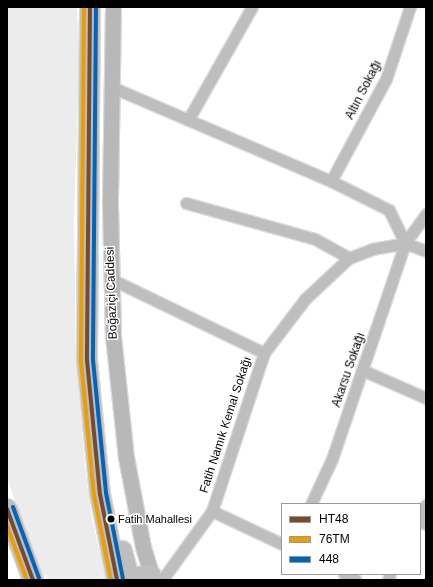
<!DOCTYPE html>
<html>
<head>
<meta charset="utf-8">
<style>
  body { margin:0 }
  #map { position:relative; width:433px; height:587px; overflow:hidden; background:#fff; font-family:Arial,sans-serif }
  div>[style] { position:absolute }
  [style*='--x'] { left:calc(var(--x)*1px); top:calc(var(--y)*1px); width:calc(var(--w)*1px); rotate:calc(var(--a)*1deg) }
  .green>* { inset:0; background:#ececec }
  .roads { filter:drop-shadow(1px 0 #dbdbdb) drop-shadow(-1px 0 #dbdbdb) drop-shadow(0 1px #dbdbdb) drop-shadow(0 -1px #dbdbdb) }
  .street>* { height:11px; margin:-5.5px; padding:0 5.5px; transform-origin:5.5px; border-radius:5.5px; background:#bebebe }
  .secondary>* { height:15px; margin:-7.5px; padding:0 7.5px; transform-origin:7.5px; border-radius:7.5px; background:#b8b8b8 }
  .highway>* { height:20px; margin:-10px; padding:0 10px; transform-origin:10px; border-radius:10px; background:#bebebe }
  .bus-1>* { height:4px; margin:-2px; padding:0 2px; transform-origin:2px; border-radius:2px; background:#7a4b2a }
  .bus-2>* { height:4px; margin:-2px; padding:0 2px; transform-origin:2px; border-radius:2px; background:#eb9e00 }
  .bus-3>* { height:4px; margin:-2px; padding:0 2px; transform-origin:2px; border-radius:2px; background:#0065bd }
  .dots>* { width:11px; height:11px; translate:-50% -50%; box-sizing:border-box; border:2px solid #fff; border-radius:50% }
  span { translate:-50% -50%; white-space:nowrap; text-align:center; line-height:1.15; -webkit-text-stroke:3px #fff; paint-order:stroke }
  .bus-label { font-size:11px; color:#000 }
  .left { translate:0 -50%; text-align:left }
  .street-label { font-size:12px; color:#000 }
  .frame { position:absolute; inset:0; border:8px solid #000; pointer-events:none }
  .legend { position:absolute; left:281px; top:503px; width:140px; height:72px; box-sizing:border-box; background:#fff; border:1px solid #999; margin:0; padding:5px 7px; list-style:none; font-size:12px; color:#000 }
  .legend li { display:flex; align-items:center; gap:8px; height:20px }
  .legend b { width:20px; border:1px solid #999 }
</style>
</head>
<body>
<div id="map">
  <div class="green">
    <i style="clip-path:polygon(7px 7px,77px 7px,79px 73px,74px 217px,76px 358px,85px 466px,92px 519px,106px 580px,48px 580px,46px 575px,42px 576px,7px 478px)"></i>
  </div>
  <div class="roads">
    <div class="street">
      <i style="--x:114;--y:88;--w:236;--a:23.2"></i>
      <i style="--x:331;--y:181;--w:65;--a:26.6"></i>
      <i style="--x:389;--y:210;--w:37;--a:64"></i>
      <i style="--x:188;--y:120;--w:130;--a:-60.5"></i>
      <i style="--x:331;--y:181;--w:116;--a:-61.7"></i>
      <i style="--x:386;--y:79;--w:76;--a:-71.6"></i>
      <i style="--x:186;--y:203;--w:134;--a:15.6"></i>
      <i style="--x:315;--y:239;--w:39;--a:29"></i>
      <i style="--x:405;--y:243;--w:22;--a:21"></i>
      <i style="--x:111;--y:279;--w:170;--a:25.8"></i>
      <i style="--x:362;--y:370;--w:70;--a:23.6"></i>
      <i style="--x:311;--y:504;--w:50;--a:-65"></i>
      <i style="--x:332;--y:459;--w:228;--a:-71.3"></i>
      <i style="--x:405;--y:243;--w:36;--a:-54"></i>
      <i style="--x:212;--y:511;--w:77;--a:25.2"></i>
      <i style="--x:420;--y:514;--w:11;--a:-56"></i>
      <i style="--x:420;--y:522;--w:6;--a:18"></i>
      <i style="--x:344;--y:574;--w:13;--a:27"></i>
      <i style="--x:162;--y:580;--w:85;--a:-54.1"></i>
      <i style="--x:212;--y:511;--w:166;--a:-71.8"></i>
      <i style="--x:264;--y:353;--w:68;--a:-52.8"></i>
      <i style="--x:305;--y:299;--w:60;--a:-43"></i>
      <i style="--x:349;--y:258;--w:25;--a:-21"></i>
      <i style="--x:372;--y:249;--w:34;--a:-10"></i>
      <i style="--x:388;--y:580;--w:6;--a:-72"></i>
    </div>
    <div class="secondary">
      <i style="--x:113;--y:7;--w:198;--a:90.9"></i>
      <i style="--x:110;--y:205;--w:131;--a:88.7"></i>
      <i style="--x:113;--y:336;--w:122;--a:83.9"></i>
      <i style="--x:126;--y:457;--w:92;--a:79.3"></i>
      <i style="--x:143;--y:547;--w:34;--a:73"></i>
    </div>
    <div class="highway">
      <i style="--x:90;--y:7;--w:353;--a:90.5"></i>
      <i style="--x:87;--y:360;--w:135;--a:84.5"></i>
      <i style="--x:100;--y:494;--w:88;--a:78.8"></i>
      <i style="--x:7;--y:509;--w:76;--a:69.9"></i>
      <i style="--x:122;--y:551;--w:23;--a:75"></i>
      <i style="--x:128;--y:573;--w:6;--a:51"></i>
      <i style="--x:132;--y:578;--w:19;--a:-9"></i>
    </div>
  </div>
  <div class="bus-1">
    <i style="--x:90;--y:7;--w:353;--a:90.5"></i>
    <i style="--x:87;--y:360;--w:135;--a:84.5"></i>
    <i style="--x:100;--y:494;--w:88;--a:78.8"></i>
    <i style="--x:7;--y:509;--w:76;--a:69.9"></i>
  </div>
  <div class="bus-2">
    <i style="--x:84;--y:7;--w:354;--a:90.5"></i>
    <i style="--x:81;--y:361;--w:135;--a:84.5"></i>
    <i style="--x:94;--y:495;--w:87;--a:78.7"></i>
    <i style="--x:7;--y:526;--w:58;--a:69.7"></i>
  </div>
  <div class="bus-3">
    <i style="--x:96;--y:7;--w:353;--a:90.5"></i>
    <i style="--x:93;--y:360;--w:134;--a:84.4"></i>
    <i style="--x:106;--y:493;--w:88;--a:78.8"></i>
    <i style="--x:13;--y:507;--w:76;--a:69.9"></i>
  </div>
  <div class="dots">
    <i style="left:111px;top:519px;background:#000"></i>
  </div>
  <div class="bus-label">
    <span class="left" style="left:118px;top:519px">Fatih Mahallesi</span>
  </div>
  <div class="street-label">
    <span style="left:364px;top:90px;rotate:-63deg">Altın Sokağı</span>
    <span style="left:112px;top:293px;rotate:-92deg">Boğaziçi Caddesi</span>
    <span style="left:349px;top:370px;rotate:-71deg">Akarsu Sokağı</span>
    <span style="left:226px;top:425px;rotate:-72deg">Fatih Namık Kemal Sokağı</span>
  </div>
  <div class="frame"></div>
  <ul class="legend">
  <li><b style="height:5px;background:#7a4b2a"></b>HT48</li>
  <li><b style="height:5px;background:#eb9e00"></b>76TM</li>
  <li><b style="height:5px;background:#0065bd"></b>448</li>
  </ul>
</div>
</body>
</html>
